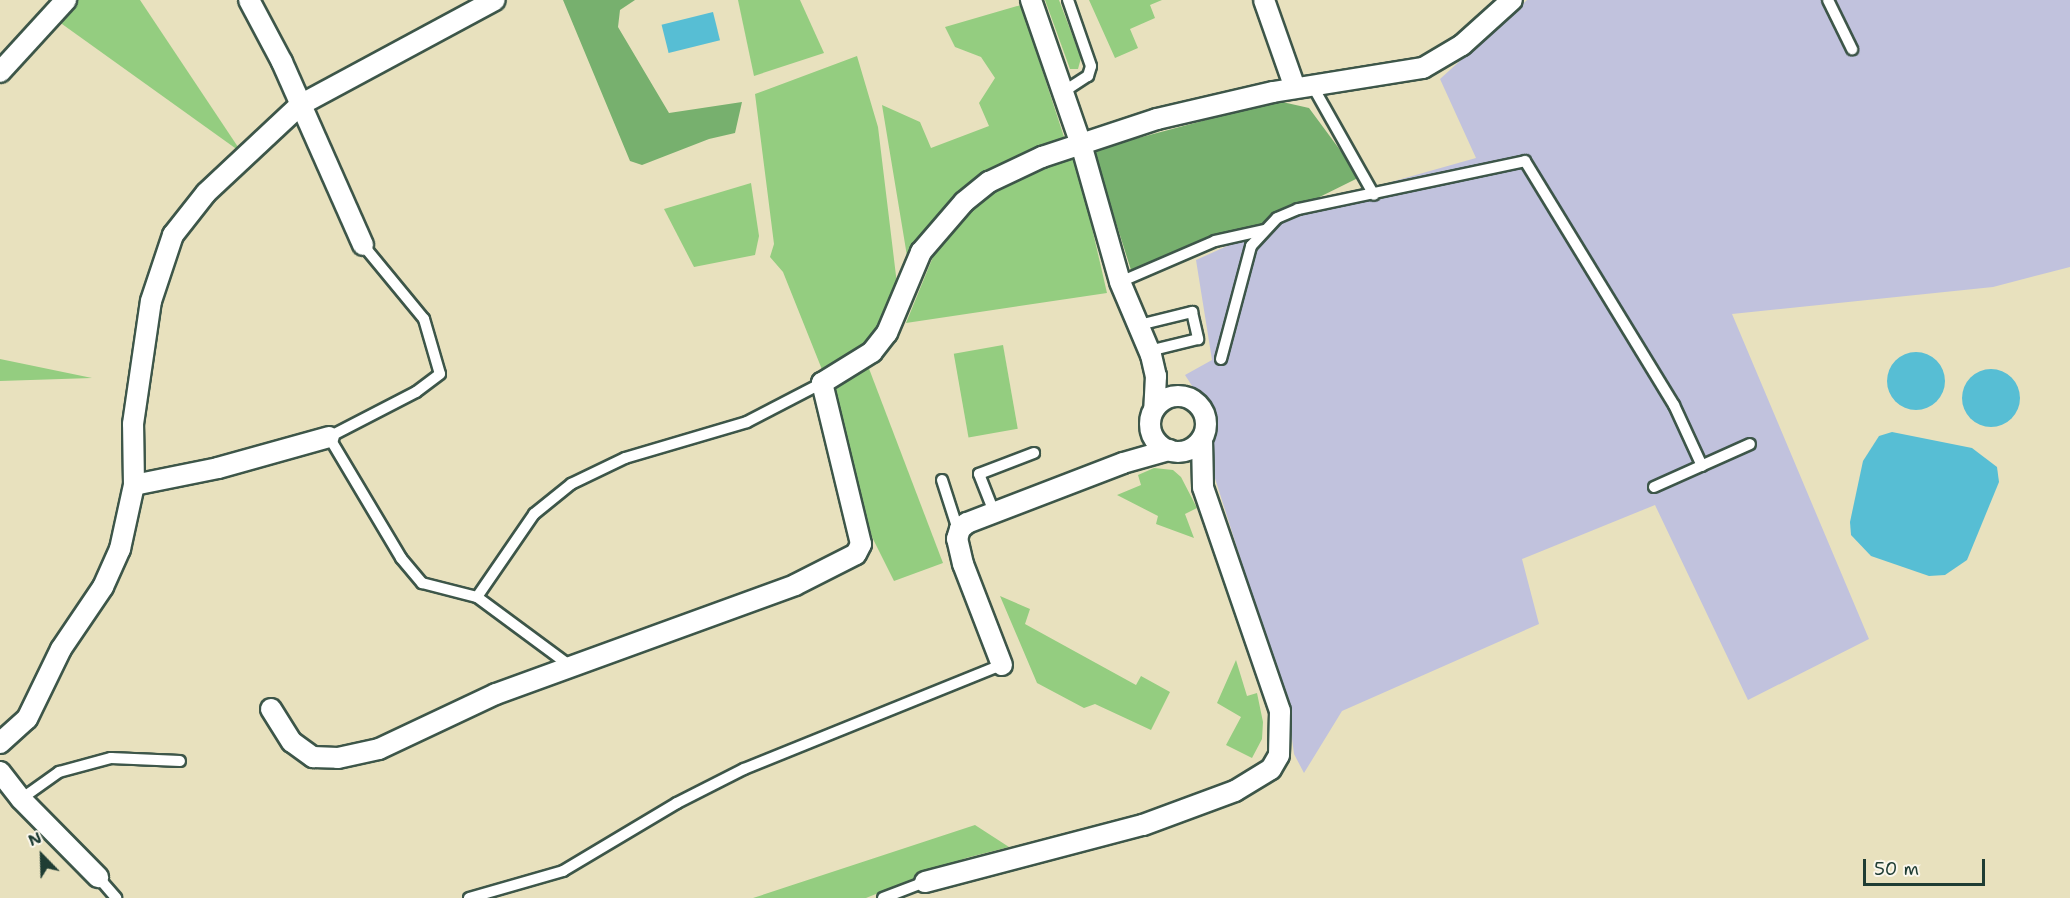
<!DOCTYPE html>
<html>
<head>
<meta charset="utf-8">
<style>
  body { margin:0 }
  #map { position:relative; width:2070px; height:898px; overflow:hidden; background:#e8e1be; font-family:"Shantell Sans",sans-serif }
  div>[style] { position:absolute }
  [style*='--x'] { left:calc(var(--x)*1px); top:calc(var(--y)*1px); width:calc(var(--w)*1px); rotate:calc(var(--a)*1deg) }
  .industrial>* { inset:0; background:#c1c2dd }
  .green>* { inset:0; background:#94cd80; transform-origin:0 0 }
  .forest>* { inset:0; background:#77b06e }
  .water>* { inset:0; background:#57bed4; transform-origin:0 0 }
  .round { border-radius:50% }
  .roads { filter:drop-shadow(2px 0 #3d5649) drop-shadow(-2px 0 #3d5649) drop-shadow(0 2px #3d5649) drop-shadow(0 -2px #3d5649) }
  .service>* { height:10px; margin:-5px; padding:0 5px; transform-origin:5px; border-radius:5px; background:#fff }
  .minor>* { height:20px; margin:-10px; padding:0 10px; transform-origin:10px; border-radius:10px; background:#fff }
  .minor>.ring { margin:-10px; padding:0; box-sizing:content-box; background:none; border:20px solid #fff; border-radius:50% }
  span { translate:-50% -50%; white-space:nowrap; text-align:center; line-height:1.15; -webkit-text-stroke:6px #fbf7ec; paint-order:stroke }
  .north { position:absolute; left:12px; top:826px; width:60px; height:60px; -webkit-text-stroke:4px #fbf7ec; paint-order:stroke; rotate:337deg; font-size:16px; font-weight:700; line-height:24px; text-align:center; color:#1f3d34 }
  .north::after { content:''; display:block; margin:auto; width:21px; height:27px; background:#1f3d34; clip-path:polygon(50% 0,100% 100%,50% 72%,0 100%) }
  .scale { position:absolute; left:1863px; top:859px; width:122px; height:27px; box-sizing:border-box; border:3px solid #1f3d34; border-top:0; padding-left:8px; font-size:18px; line-height:21px; white-space:nowrap; color:#1f3d34; -webkit-text-stroke:4px #fbf7ec; paint-order:stroke }
</style>
</head>
<body>
<div id="map">
  <div class="industrial">
    <i style="clip-path:polygon(1527px 0,2070px 0,2070px 267px,1993px 287px,1732px 314px,1869px 639px,1748px 700px,1655px 505px,1522px 559px,1539px 624px,1342px 711px,1304px 773px,1294px 754px,1288px 708px,1212px 469px,1208px 452px,1214px 434px,1211px 415px,1185px 375px,1212px 360px,1196px 260px,1334px 198px,1476px 158px,1440px 79px)"></i>
  </div>
  <div class="green">
    <i style="clip-path:polygon(69px 0,140px 0,242px 153px,55px 19px)"></i>
    <i style="clip-path:polygon(738px 0,800px 0,824px 53px,754px 76px)"></i>
    <i style="clip-path:polygon(1045px 0,1059px 0,1081px 58px,1078px 69px,1070px 69px)"></i>
    <i style="clip-path:polygon(1089px 0,1162px 0,1150px 5px,1155px 18px,1130px 29px,1138px 48px,1115px 58px)"></i>
    <i style="clip-path:polygon(1021px 5px,1065px 140px,988px 175px,957px 194px,929px 226px,908px 262px,882px 105px,920px 122px,931px 148px,989px 126px,979px 103px,995px 78px,981px 57px,955px 47px,945px 27px)"></i>
    <i style="clip-path:polygon(857px 56px,878px 127px,897px 284px,872px 340px,823px 372px,783px 272px,770px 257px,774px 244px,755px 94px)"></i>
    <i style="clip-path:polygon(1075px 154px,1107px 293px,906px 323px,937px 247px,978px 200px)"></i>
    <i style="clip-path:polygon(751px 183px,759px 236px,755px 255px,694px 267px,664px 209px)"></i>
    <i style="left:1003px;top:345px;width:85px;height:50px;rotate:80deg"></i>
    <i style="clip-path:polygon(0 359px,92px 378px,0 381px)"></i>
    <i style="clip-path:polygon(868px 366px,943px 563px,894px 581px,872px 537px,830px 388px)"></i>
    <i style="clip-path:polygon(1154px 468px,1173px 470px,1181px 477px,1197px 508px,1185px 514px,1194px 538px,1156px 524px,1158px 516px,1117px 495px,1141px 485px,1138px 475px)"></i>
    <i style="clip-path:polygon(1000px 596px,1030px 609px,1025px 624px,1136px 685px,1141px 676px,1170px 692px,1151px 730px,1095px 704px,1084px 708px,1037px 683px)"></i>
    <i style="clip-path:polygon(1236px 660px,1247px 696px,1257px 693px,1263px 722px,1262px 739px,1252px 758px,1226px 745px,1241px 717px,1217px 703px)"></i>
    <i style="clip-path:polygon(975px 825px,1009px 847px,966px 858px,866px 898px,753px 898px)"></i>
  </div>
  <div class="forest">
    <i style="clip-path:polygon(563px 0,635px 0,620px 10px,618px 27px,669px 113px,742px 102px,735px 133px,709px 139px,642px 165px,630px 161px)"></i>
    <i style="clip-path:polygon(1278px 101px,1309px 108px,1360px 177px,1265px 224px,1214px 234px,1131px 270px,1093px 150px)"></i>
  </div>
  <div class="water">
    <i style="left:713px;top:12px;width:29px;height:53px;rotate:76deg"></i>
    <i class="round" style="left:1887px;top:352px;width:58px;height:58px"></i>
    <i class="round" style="left:1962px;top:369px;width:58px;height:58px"></i>
    <i style="clip-path:polygon(1892px 432px,1972px 448px,1997px 467px,1999px 482px,1967px 560px,1945px 575px,1929px 576px,1871px 556px,1851px 535px,1850px 522px,1863px 461px,1879px 436px)"></i>
  </div>
  <div class="roads">
    <div class="service">
      <i style="--x:1828;--y:0;--w:55;--a:63.9"></i>
      <i style="--x:1312;--y:85;--w:126;--a:60.6"></i>
      <i style="--x:1063;--y:92;--w:30;--a:-33"></i>
      <i style="--x:1088;--y:76;--w:10;--a:-73"></i>
      <i style="--x:1091;--y:66;--w:70;--a:-109.2"></i>
      <i style="--x:363;--y:245;--w:96;--a:50.5"></i>
      <i style="--x:424;--y:319;--w:57;--a:73.8"></i>
      <i style="--x:440;--y:374;--w:30;--a:143"></i>
      <i style="--x:416;--y:392;--w:98;--a:152.7"></i>
      <i style="--x:329;--y:437;--w:141;--a:59.2"></i>
      <i style="--x:401;--y:558;--w:33;--a:50"></i>
      <i style="--x:422;--y:583;--w:57;--a:14.3"></i>
      <i style="--x:477;--y:597;--w:114;--a:36.5"></i>
      <i style="--x:1120;--y:282;--w:103;--a:-23.3"></i>
      <i style="--x:1215;--y:241;--w:50;--a:-12.7"></i>
      <i style="--x:1139;--y:325;--w:55;--a:-13.8"></i>
      <i style="--x:1192;--y:312;--w:28;--a:77"></i>
      <i style="--x:1198;--y:339;--w:50;--a:166.2"></i>
      <i style="--x:1221;--y:359;--w:117;--a:-75.1"></i>
      <i style="--x:1251;--y:246;--w:38;--a:-47"></i>
      <i style="--x:1277;--y:218;--w:23;--a:-23"></i>
      <i style="--x:1298;--y:209;--w:232;--a:-11.9"></i>
      <i style="--x:1525;--y:161;--w:286;--a:58.6"></i>
      <i style="--x:1674;--y:405;--w:67;--a:65.3"></i>
      <i style="--x:942;--y:480;--w:56;--a:72.2"></i>
      <i style="--x:1654;--y:487;--w:105;--a:-24.1"></i>
      <i style="--x:994;--y:512;--w:41;--a:-111.5"></i>
      <i style="--x:979;--y:474;--w:59;--a:-20.9"></i>
      <i style="--x:477;--y:597;--w:101;--a:-55.5"></i>
      <i style="--x:534;--y:514;--w:48;--a:-39"></i>
      <i style="--x:571;--y:484;--w:60;--a:-25.7"></i>
      <i style="--x:625;--y:458;--w:127;--a:-16.4"></i>
      <i style="--x:747;--y:422;--w:85;--a:-27.5"></i>
      <i style="--x:21;--y:799;--w:47;--a:-35.4"></i>
      <i style="--x:59;--y:772;--w:54;--a:-15.1"></i>
      <i style="--x:111;--y:758;--w:69;--a:2.5"></i>
      <i style="--x:98;--y:877;--w:28;--a:49"></i>
      <i style="--x:469;--y:898;--w:98;--a:-16"></i>
      <i style="--x:563;--y:871;--w:133;--a:-30.8"></i>
      <i style="--x:677;--y:803;--w:75;--a:-26.9"></i>
      <i style="--x:744;--y:769;--w:278;--a:-22"></i>
      <i style="--x:883;--y:898;--w:45;--a:-20.9"></i>
    </div>
    <div class="minor">
      <i style="--x:249;--y:0;--w:70;--a:62"></i>
      <i style="--x:282;--y:62;--w:200;--a:66.1"></i>
      <i style="--x:1031;--y:0;--w:152;--a:70.9"></i>
      <i style="--x:1081;--y:144;--w:143;--a:74.2"></i>
      <i style="--x:1120;--y:282;--w:79;--a:67"></i>
      <i style="--x:1151;--y:355;--w:22;--a:77"></i>
      <i style="--x:1156;--y:376;--w:33;--a:93"></i>
      <i style="--x:1264;--y:0;--w:93;--a:70.6"></i>
      <i style="--x:0;--y:72;--w:98;--a:-47.5"></i>
      <i class="ring" style="left:1150px;top:396px;width:36px;height:36px"></i>
      <i style="--x:134;--y:485;--w:86;--a:-11.4"></i>
      <i style="--x:218;--y:468;--w:115;--a:-15.6"></i>
      <i style="--x:1002;--y:665;--w:108;--a:-111.1"></i>
      <i style="--x:963;--y:564;--w:26;--a:-103"></i>
      <i style="--x:957;--y:539;--w:10;--a:-73"></i>
      <i style="--x:960;--y:529;--w:9;--a:-41"></i>
      <i style="--x:967;--y:523;--w:167;--a:-21"></i>
      <i style="--x:1123;--y:463;--w:48;--a:-15.8"></i>
      <i style="--x:271;--y:709;--w:39;--a:58"></i>
      <i style="--x:292;--y:742;--w:26;--a:36"></i>
      <i style="--x:313;--y:757;--w:25;--a:2"></i>
      <i style="--x:338;--y:758;--w:42;--a:-12.4"></i>
      <i style="--x:379;--y:749;--w:129;--a:-25.2"></i>
      <i style="--x:496;--y:694;--w:318;--a:-20"></i>
      <i style="--x:795;--y:585;--w:68;--a:-26.9"></i>
      <i style="--x:856;--y:554;--w:11;--a:-63"></i>
      <i style="--x:861;--y:544;--w:166;--a:-103.6"></i>
      <i style="--x:822;--y:383;--w:59;--a:-31.8"></i>
      <i style="--x:872;--y:352;--w:24;--a:-52"></i>
      <i style="--x:887;--y:333;--w:88;--a:-67.2"></i>
      <i style="--x:921;--y:252;--w:66;--a:-49.3"></i>
      <i style="--x:964;--y:202;--w:32;--a:-39"></i>
      <i style="--x:989;--y:182;--w:59;--a:-25.3"></i>
      <i style="--x:1042;--y:157;--w:121;--a:-18.3"></i>
      <i style="--x:1157;--y:119;--w:119;--a:-13.1"></i>
      <i style="--x:1273;--y:92;--w:152;--a:-9.1"></i>
      <i style="--x:1423;--y:68;--w:45;--a:-30.5"></i>
      <i style="--x:1462;--y:45;--w:67;--a:-42"></i>
      <i style="--x:0;--y:743;--w:36;--a:-42"></i>
      <i style="--x:27;--y:719;--w:78;--a:-64.1"></i>
      <i style="--x:61;--y:649;--w:75;--a:-55.9"></i>
      <i style="--x:103;--y:587;--w:42;--a:-65.9"></i>
      <i style="--x:120;--y:549;--w:66;--a:-77.7"></i>
      <i style="--x:134;--y:485;--w:61;--a:-90.9"></i>
      <i style="--x:133;--y:424;--w:124;--a:-81.7"></i>
      <i style="--x:151;--y:301;--w:70;--a:-71.6"></i>
      <i style="--x:173;--y:235;--w:53;--a:-51.8"></i>
      <i style="--x:206;--y:193;--w:129;--a:-43.1"></i>
      <i style="--x:300;--y:105;--w:221;--a:-28.3"></i>
      <i style="--x:0;--y:772;--w:34;--a:52"></i>
      <i style="--x:21;--y:799;--w:110;--a:45.4"></i>
      <i style="--x:925;--y:882;--w:225;--a:-14.7"></i>
      <i style="--x:1143;--y:825;--w:98;--a:-20.3"></i>
      <i style="--x:1235;--y:791;--w:42;--a:-31.4"></i>
      <i style="--x:1271;--y:769;--w:16;--a:-60"></i>
      <i style="--x:1279;--y:755;--w:44;--a:-88.7"></i>
      <i style="--x:1280;--y:711;--w:237;--a:-109"></i>
      <i style="--x:1203;--y:487;--w:48;--a:-91.2"></i>
    </div>
  </div>
  <div class="north">N</div>
  <div class="scale">50 m</div>
</div>
</body>
</html>
